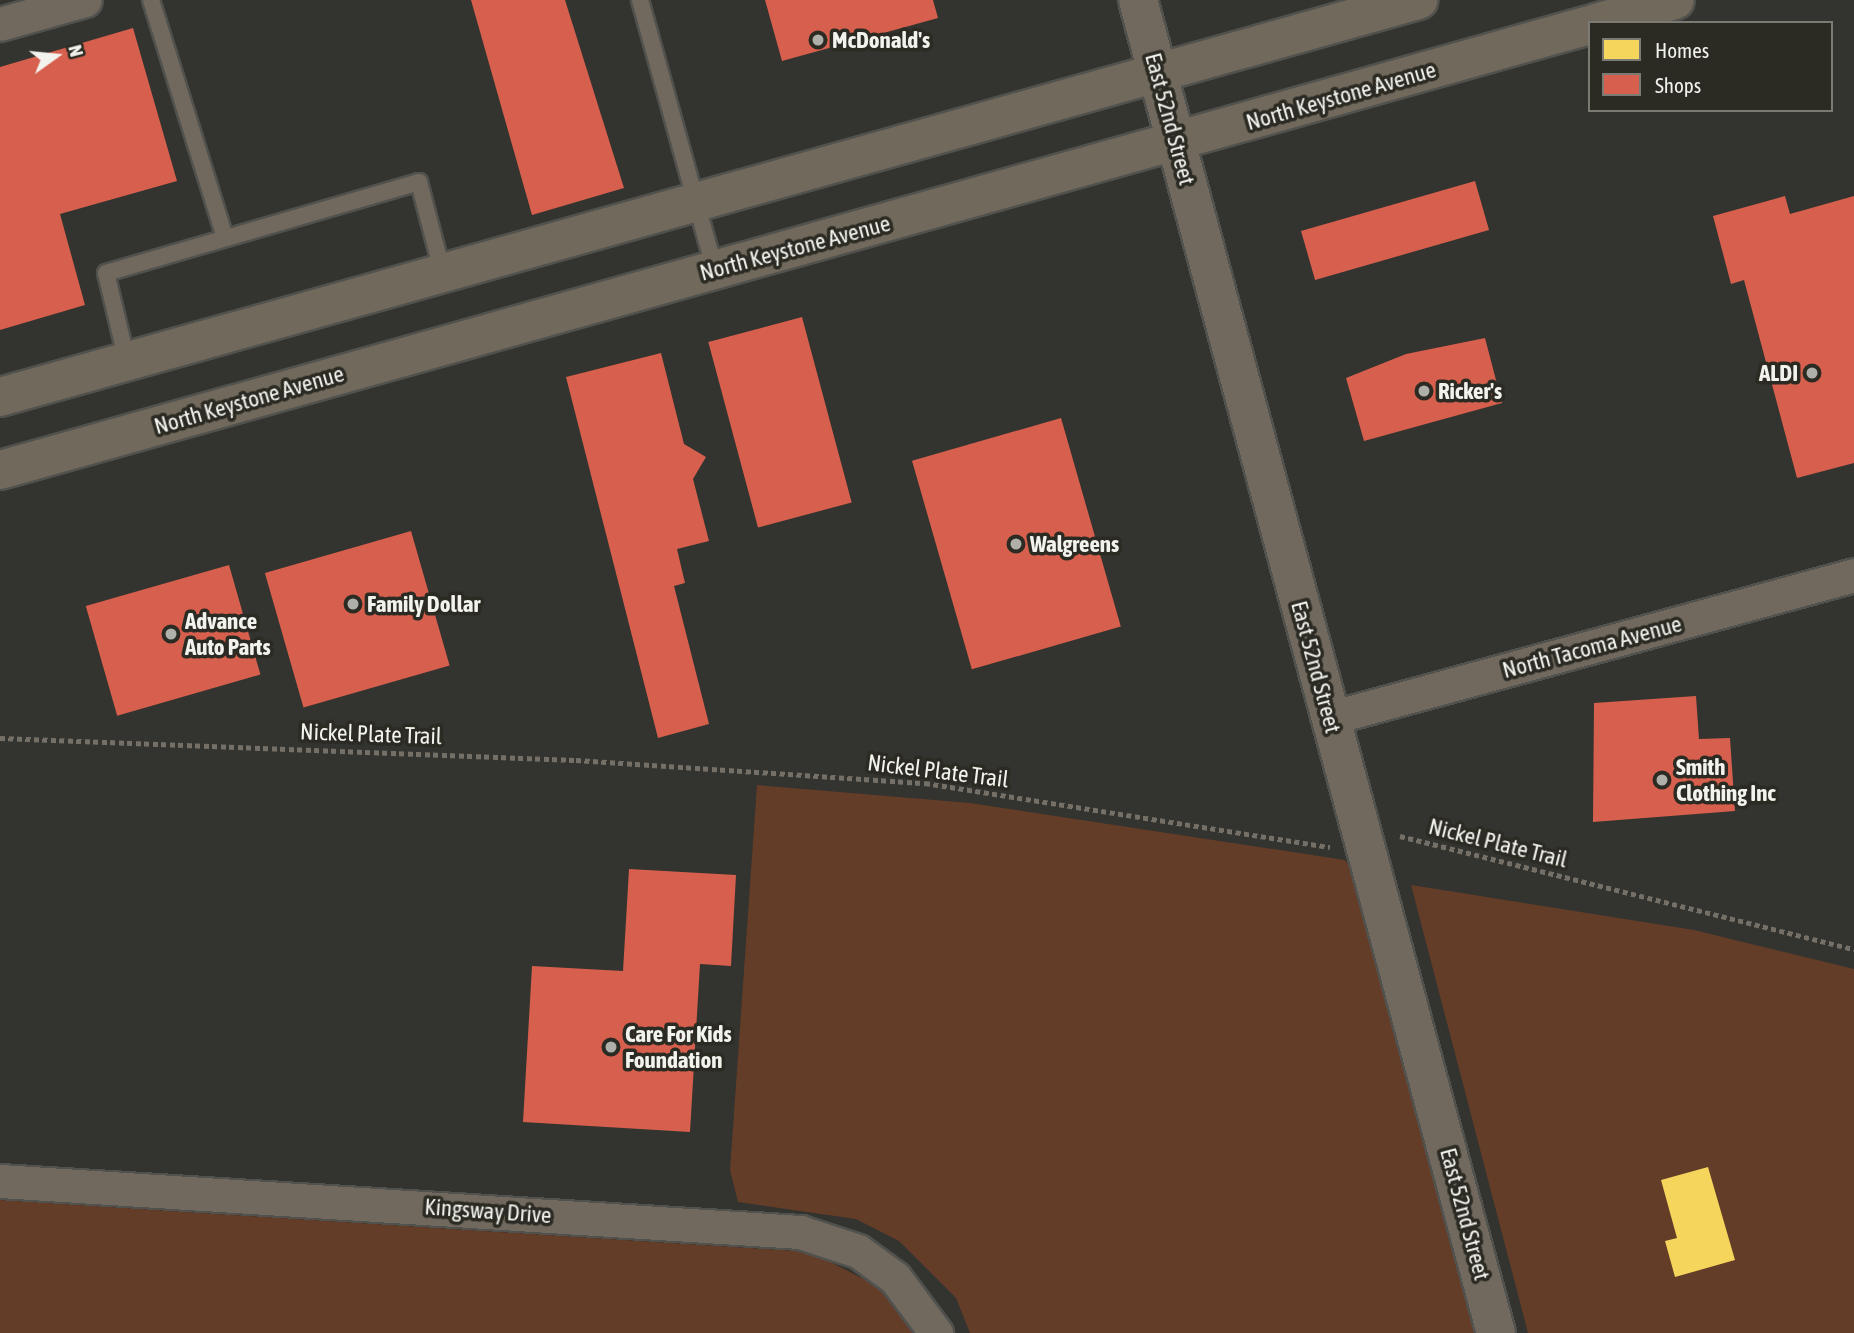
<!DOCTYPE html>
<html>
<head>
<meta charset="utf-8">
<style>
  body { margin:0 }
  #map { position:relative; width:1854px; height:1333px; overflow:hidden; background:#33332f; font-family:"Asap Condensed",sans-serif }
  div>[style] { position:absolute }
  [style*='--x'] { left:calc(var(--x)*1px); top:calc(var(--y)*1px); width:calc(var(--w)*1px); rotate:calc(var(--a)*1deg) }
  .green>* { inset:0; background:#633d28 }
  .homes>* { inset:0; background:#f6d55c }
  .shops>* { inset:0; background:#d6604d; transform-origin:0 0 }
  .path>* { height:4.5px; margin-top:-2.25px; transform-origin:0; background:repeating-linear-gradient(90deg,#747068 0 5px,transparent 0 8.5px) }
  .roads { filter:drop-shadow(2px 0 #51514e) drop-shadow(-2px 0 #51514e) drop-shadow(0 2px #51514e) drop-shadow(0 -2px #51514e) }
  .service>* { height:16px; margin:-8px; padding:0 8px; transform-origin:8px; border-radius:8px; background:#71695e }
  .minor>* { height:33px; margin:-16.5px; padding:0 16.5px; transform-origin:16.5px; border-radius:16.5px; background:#71695e }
  .tertiary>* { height:38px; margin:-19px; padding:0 19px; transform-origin:19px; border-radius:19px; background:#71695e }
  .primary>* { height:38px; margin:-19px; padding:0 19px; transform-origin:19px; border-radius:19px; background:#71695b }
  .dots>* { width:19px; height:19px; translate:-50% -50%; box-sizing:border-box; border:4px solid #2b2b23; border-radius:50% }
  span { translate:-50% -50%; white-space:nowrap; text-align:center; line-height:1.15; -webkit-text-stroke:7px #2b2b23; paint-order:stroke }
  .poi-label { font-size:23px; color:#f3f3ee; font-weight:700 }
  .left { translate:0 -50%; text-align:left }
  .right { translate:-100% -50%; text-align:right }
  .street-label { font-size:23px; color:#f3f3ee }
  .legend { position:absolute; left:1588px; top:21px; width:245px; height:91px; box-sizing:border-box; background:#2b2b23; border:2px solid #7b7b74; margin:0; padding:9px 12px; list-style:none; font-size:21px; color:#f3f3ee }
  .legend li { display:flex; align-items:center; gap:14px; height:35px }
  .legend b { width:35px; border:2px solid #7b7b74 }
  .north { position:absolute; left:21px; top:21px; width:70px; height:70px; -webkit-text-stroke:5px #2b2b23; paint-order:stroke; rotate:75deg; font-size:19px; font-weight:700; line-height:28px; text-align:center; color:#f3f3ee }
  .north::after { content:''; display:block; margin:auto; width:24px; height:32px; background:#f3f3ee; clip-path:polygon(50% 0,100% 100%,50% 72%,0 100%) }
</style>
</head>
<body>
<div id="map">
  <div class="green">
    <i style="clip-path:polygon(757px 785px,970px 803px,1345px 860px,1357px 878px,1480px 1333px,970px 1333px,956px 1298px,899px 1241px,856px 1219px,738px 1202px,730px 1170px)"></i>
    <i style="clip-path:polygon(1411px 885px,1694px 930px,1854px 969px,1854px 1333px,1528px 1333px)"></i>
    <i style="clip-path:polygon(0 1200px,811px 1252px,883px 1289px,916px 1333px,0 1333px)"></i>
  </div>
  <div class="homes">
    <i style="clip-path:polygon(1708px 1167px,1735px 1260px,1675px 1277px,1665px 1241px,1677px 1238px,1661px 1180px)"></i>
  </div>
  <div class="shops">
    <i style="clip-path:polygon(471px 0,565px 0,624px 188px,532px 215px)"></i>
    <i style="clip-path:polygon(765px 0,933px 0,938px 18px,782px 61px)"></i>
    <i style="clip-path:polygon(133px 28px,177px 181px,60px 214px,85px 305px,0 330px,0 67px)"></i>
    <i style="left:1475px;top:181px;width:51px;height:181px;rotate:74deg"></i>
    <i style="clip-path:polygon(1785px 196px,1790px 214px,1854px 196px,1854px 463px,1797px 478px,1744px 280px,1731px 284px,1713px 216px)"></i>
    <i style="left:802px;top:317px;width:192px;height:97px;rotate:75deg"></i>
    <i style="clip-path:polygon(1485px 338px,1502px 403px,1364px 441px,1346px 378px,1406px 354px)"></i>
    <i style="clip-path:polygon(661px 353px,684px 444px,706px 457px,693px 479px,709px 541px,677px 549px,685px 583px,674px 586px,709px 724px,658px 738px,566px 377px)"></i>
    <i style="left:1061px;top:418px;width:217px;height:155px;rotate:74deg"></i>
    <i style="left:411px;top:531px;width:140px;height:152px;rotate:74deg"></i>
    <i style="left:229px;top:565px;width:114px;height:149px;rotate:74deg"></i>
    <i style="clip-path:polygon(1696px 696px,1699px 739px,1730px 738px,1735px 811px,1593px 822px,1594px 703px)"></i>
    <i style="clip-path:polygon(629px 869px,736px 875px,731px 966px,700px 964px,690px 1132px,523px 1122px,532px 966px,623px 971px)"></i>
  </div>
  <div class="path">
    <i style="--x:0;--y:738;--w:576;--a:2.19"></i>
    <i style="--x:576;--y:760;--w:350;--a:3.8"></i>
    <i style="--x:925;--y:783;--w:410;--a:9"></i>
    <i style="--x:1400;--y:836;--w:468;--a:14"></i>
  </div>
  <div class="roads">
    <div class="service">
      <i style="--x:151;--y:0;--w:249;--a:72.7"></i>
      <i style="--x:640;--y:0;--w:281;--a:74.5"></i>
      <i style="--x:127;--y:361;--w:90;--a:-103.4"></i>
      <i style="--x:106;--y:273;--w:326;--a:-16.2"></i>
      <i style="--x:419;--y:182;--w:95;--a:75.4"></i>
    </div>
    <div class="minor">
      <i style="--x:0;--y:24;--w:88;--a:-15.8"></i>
      <i style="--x:1330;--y:718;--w:543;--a:-15.26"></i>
      <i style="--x:0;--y:1181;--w:802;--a:3.65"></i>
      <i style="--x:800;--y:1232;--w:61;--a:18.1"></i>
      <i style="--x:858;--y:1251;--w:46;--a:36.1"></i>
      <i style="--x:895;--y:1278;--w:69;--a:53.3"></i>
    </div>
    <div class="tertiary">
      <i style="--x:1138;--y:0;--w:1380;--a:74.97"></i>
    </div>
    <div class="primary">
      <i style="--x:1596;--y:23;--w:82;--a:-16.2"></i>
      <i style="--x:0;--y:397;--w:1473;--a:-15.64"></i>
      <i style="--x:0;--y:470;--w:1651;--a:-15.64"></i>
    </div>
  </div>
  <div class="dots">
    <i style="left:818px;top:40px;background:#b0b0ab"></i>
    <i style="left:1812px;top:373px;background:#b0b0ab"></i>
    <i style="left:1424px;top:391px;background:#b0b0ab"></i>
    <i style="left:1016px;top:544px;background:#b0b0ab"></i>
    <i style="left:353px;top:604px;background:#b0b0ab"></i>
    <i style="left:171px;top:634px;background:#b0b0ab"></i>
    <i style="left:1662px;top:780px;background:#b0b0ab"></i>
    <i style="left:611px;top:1047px;background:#b0b0ab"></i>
  </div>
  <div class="poi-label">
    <span class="left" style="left:832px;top:40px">McDonald's</span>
    <span class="right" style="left:1798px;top:373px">ALDI</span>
    <span class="left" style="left:1438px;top:391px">Ricker's</span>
    <span class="left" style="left:1030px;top:544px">Walgreens</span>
    <span class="left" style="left:367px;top:604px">Family Dollar</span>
    <span class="left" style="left:185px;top:634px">Advance<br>Auto Parts</span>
    <span class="left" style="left:1676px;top:780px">Smith<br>Clothing Inc</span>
    <span class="left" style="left:625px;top:1047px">Care For Kids<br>Foundation</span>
  </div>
  <div class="street-label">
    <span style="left:1341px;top:96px;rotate:-16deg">North Keystone Avenue</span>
    <span style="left:1170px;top:119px;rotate:75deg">East 52nd Street</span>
    <span style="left:795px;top:248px;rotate:-15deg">North Keystone Avenue</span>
    <span style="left:249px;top:400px;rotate:-16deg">North Keystone Avenue</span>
    <span style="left:1592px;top:647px;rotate:-15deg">North Tacoma Avenue</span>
    <span style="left:1316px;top:667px;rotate:75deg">East 52nd Street</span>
    <span style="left:371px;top:734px;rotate:2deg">Nickel Plate Trail</span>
    <span style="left:938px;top:771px;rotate:7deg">Nickel Plate Trail</span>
    <span style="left:1498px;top:843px;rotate:14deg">Nickel Plate Trail</span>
    <span style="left:488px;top:1211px;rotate:4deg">Kingsway Drive</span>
    <span style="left:1465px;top:1214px;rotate:75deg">East 52nd Street</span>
  </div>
  <ul class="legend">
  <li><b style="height:19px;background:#f6d55c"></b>Homes</li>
  <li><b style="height:19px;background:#d6604d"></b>Shops</li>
  </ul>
  <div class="north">N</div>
</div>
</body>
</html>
